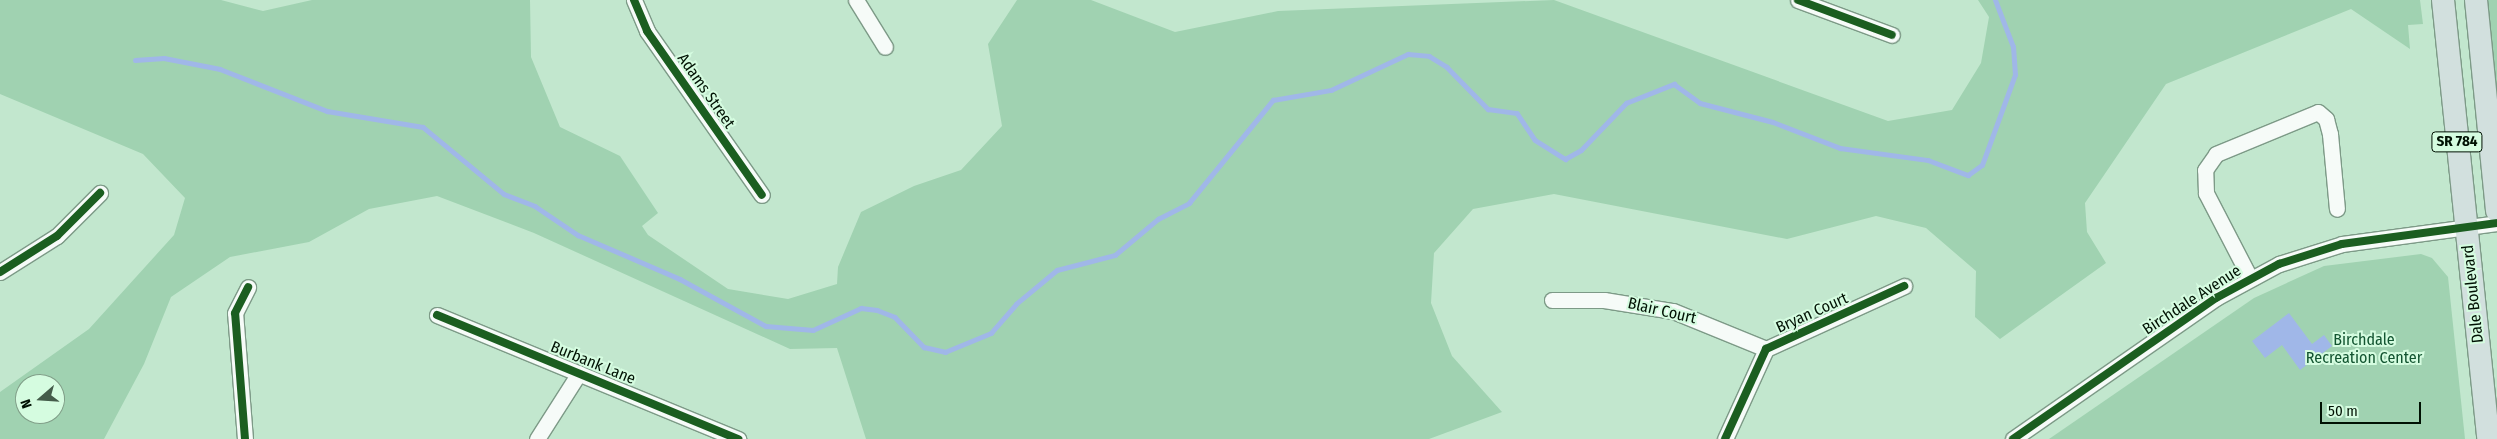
<!DOCTYPE html>
<html>
<head>
<meta charset="utf-8">
<style>
  body { margin:0 }
  #map { position:relative; width:2497px; height:439px; overflow:hidden; background:#c2e7ce; font-family:"Fira Sans Condensed",sans-serif }
  div>[style] { position:absolute }
  [style*='--x'] { left:calc(var(--x)*1px); top:calc(var(--y)*1px); width:calc(var(--w)*1px); rotate:calc(var(--a)*1deg) }
  .green>* { inset:0; background:#a0d2b1 }
  .water>* { inset:0; background:#a0b7e8 }
  .stream>* { height:4.5px; margin:-2.25px; padding:0 2.25px; transform-origin:2.25px; border-radius:2.25px; background:#a0b7e8 }
  .roads { filter:drop-shadow(1px 0 #7d9a87) drop-shadow(-1px 0 #7d9a87) drop-shadow(0 1px #7d9a87) drop-shadow(0 -1px #7d9a87) }
  .street>* { height:15px; margin:-7.5px; padding:0 7.5px; transform-origin:7.5px; border-radius:7.5px; background:#f6fbf8 }
  .primary>* { height:22px; margin:-11px; padding:0 11px; transform-origin:11px; border-radius:11px; background:#d2e0de }
  .cycleway>* { height:8px; margin:-4px; padding:0 4px; transform-origin:4px; border-radius:4px; background:#1b5e20 }
  span { translate:-50% -50%; white-space:nowrap; text-align:center; line-height:1.15; -webkit-text-stroke:4px #d5fce0; paint-order:stroke }
  .shield-label span { padding:1px 4px; background:#d5fce0; border:1px solid; border-radius:4px; -webkit-text-stroke-width:0 }
  .shield-label { font-size:15px; color:#001103; font-weight:700 }
  .street-label { font-size:16px; color:#001103 }
  .park-label { font-size:16px; color:#125430 }
  .north { position:absolute; left:15px; top:374px; width:50px; height:50px; box-sizing:border-box; background:#d5fce0; border:1px solid #809e88; border-radius:50%; rotate:251deg; font-size:14px; font-weight:700; line-height:20px; text-align:center; color:#001103 }
  .north::after { content:''; display:block; margin:auto; width:18px; height:22px; background:#445c4a; clip-path:polygon(50% 0,100% 100%,50% 72%,0 100%) }
  .scale { position:absolute; left:2320px; top:402px; width:101px; height:22px; box-sizing:border-box; border:2px solid #001103; border-top:0; padding-left:6px; font-size:15px; line-height:18px; white-space:nowrap; color:#001103; -webkit-text-stroke:4px #d5fce0; paint-order:stroke }
</style>
</head>
<body>
<div id="map">
  <div class="green">
    <i style="clip-path:polygon(evenodd,0 0,221px 0,263px 11px,312px 0,530px 0,531px 57px,560px 127px,620px 156px,658px 213px,642px 226px,648px 235px,728px 289px,788px 299px,837px 284px,838px 267px,861px 212px,914px 186px,961px 170px,1002px 126px,988px 44px,1017px 0,1091px 0,1175px 32px,1278px 11px,1554px 0,1888px 121px,1952px 110px,1981px 63px,1989px 17px,1978px 0,2420px 0,2423px 24px,2408px 25px,2410px 49px,2351px 9px,2166px 84px,2085px 203px,2087px 232px,2106px 263px,2000px 339px,1975px 317px,1976px 271px,1926px 228px,1876px 216px,1787px 239px,1554px 194px,1473px 209px,1434px 253px,1431px 303px,1452px 356px,1502px 412px,1429px 439px,866px 439px,837px 348px,790px 349px,534px 233px,437px 196px,369px 209px,309px 242px,230px 257px,171px 297px,144px 364px,104px 439px,0 439px,0 392px,89px 329px,174px 235px,185px 198px,143px 154px,0 94px,0 0,25px 384px,55px 384px,55px 414px,25px 414px,25px 384px)"></i>
    <i style="clip-path:polygon(2487px 0,2497px 0,2497px 95px)"></i>
    <i style="clip-path:polygon(2421px 254px,2432px 258px,2448px 277px,2465px 439px,2049px 439px,2254px 298px,2324px 266px)"></i>
  </div>
  <div class="water">
    <i style="clip-path:polygon(2289px 313px,2312px 344px,2324px 335px,2332px 346px,2300px 370px,2282px 345px,2265px 358px,2252px 341px)"></i>
  </div>
  <div class="stream">
    <i style="--x:135;--y:60;--w:29;--a:-4"></i>
    <i style="--x:164;--y:58;--w:57;--a:11.1"></i>
    <i style="--x:220;--y:69;--w:115;--a:21.4"></i>
    <i style="--x:327;--y:111;--w:97;--a:9.5"></i>
    <i style="--x:423;--y:127;--w:105;--a:39.6"></i>
    <i style="--x:504;--y:194;--w:33;--a:21"></i>
    <i style="--x:535;--y:206;--w:52;--a:34"></i>
    <i style="--x:578;--y:235;--w:111;--a:23.3"></i>
    <i style="--x:680;--y:279;--w:98;--a:28.7"></i>
    <i style="--x:766;--y:326;--w:47;--a:4.9"></i>
    <i style="--x:813;--y:330;--w:53;--a:-24.6"></i>
    <i style="--x:861;--y:308;--w:16;--a:7"></i>
    <i style="--x:877;--y:310;--w:19;--a:21"></i>
    <i style="--x:895;--y:317;--w:42;--a:46"></i>
    <i style="--x:924;--y:347;--w:22;--a:13"></i>
    <i style="--x:945;--y:352;--w:50;--a:-22.4"></i>
    <i style="--x:991;--y:333;--w:38;--a:-49"></i>
    <i style="--x:1016;--y:304;--w:53;--a:-39.7"></i>
    <i style="--x:1057;--y:270;--w:60;--a:-14.5"></i>
    <i style="--x:1115;--y:255;--w:56;--a:-39.9"></i>
    <i style="--x:1158;--y:219;--w:35;--a:-27"></i>
    <i style="--x:1189;--y:203;--w:133;--a:-50.8"></i>
    <i style="--x:1273;--y:100;--w:59;--a:-9.8"></i>
    <i style="--x:1331;--y:90;--w:85;--a:-25.1"></i>
    <i style="--x:1408;--y:54;--w:21;--a:5"></i>
    <i style="--x:1429;--y:56;--w:21;--a:31"></i>
    <i style="--x:1447;--y:67;--w:59;--a:45.7"></i>
    <i style="--x:1488;--y:109;--w:29;--a:8"></i>
    <i style="--x:1517;--y:113;--w:32;--a:56"></i>
    <i style="--x:1535;--y:140;--w:36;--a:32"></i>
    <i style="--x:1565;--y:159;--w:18;--a:-29"></i>
    <i style="--x:1581;--y:150;--w:65;--a:-46.2"></i>
    <i style="--x:1626;--y:103;--w:52;--a:-21.6"></i>
    <i style="--x:1674;--y:84;--w:32;--a:36"></i>
    <i style="--x:1700;--y:103;--w:75;--a:14.6"></i>
    <i style="--x:1773;--y:122;--w:72;--a:21.2"></i>
    <i style="--x:1840;--y:148;--w:89;--a:7.8"></i>
    <i style="--x:1928;--y:160;--w:43;--a:20.6"></i>
    <i style="--x:1968;--y:175;--w:17;--a:-36"></i>
    <i style="--x:1982;--y:165;--w:96;--a:-69.9"></i>
    <i style="--x:2015;--y:75;--w:28;--a:-94"></i>
    <i style="--x:2013;--y:47;--w:50;--a:-111"></i>
  </div>
  <div class="roads">
    <div class="street">
      <i style="--x:634;--y:0;--w:34;--a:67"></i>
      <i style="--x:647;--y:31;--w:200;--a:55"></i>
      <i style="--x:856;--y:0;--w:55;--a:58.3"></i>
      <i style="--x:1798;--y:0;--w:100;--a:20.4"></i>
      <i style="--x:0;--y:272;--w:67;--a:-32.3"></i>
      <i style="--x:57;--y:236;--w:61;--a:-45"></i>
      <i style="--x:2250;--y:278;--w:96;--a:-117.4"></i>
      <i style="--x:2206;--y:193;--w:23;--a:-92"></i>
      <i style="--x:2205;--y:170;--w:19;--a:-55"></i>
      <i style="--x:2216;--y:154;--w:110;--a:-22.4"></i>
      <i style="--x:2318;--y:112;--w:11;--a:41"></i>
      <i style="--x:2326;--y:119;--w:16;--a:75"></i>
      <i style="--x:2330;--y:134;--w:75;--a:84.7"></i>
      <i style="--x:1552;--y:300;--w:52;--a:0"></i>
      <i style="--x:1604;--y:300;--w:70;--a:9.1"></i>
      <i style="--x:1673;--y:311;--w:100;--a:22.2"></i>
      <i style="--x:437;--y:315;--w:326;--a:22.4"></i>
      <i style="--x:245;--y:439;--w:126;--a:-94.5"></i>
      <i style="--x:235;--y:313;--w:29;--a:-63"></i>
      <i style="--x:537;--y:439;--w:78;--a:-57.5"></i>
      <i style="--x:1725;--y:439;--w:99;--a:-65.5"></i>
      <i style="--x:1766;--y:349;--w:152;--a:-24.5"></i>
      <i style="--x:2013;--y:439;--w:247;--a:-34.8"></i>
      <i style="--x:2216;--y:298;--w:72;--a:-28.4"></i>
      <i style="--x:2279;--y:264;--w:66;--a:-17.6"></i>
      <i style="--x:2342;--y:244;--w:156;--a:-7.7"></i>
    </div>
    <div class="primary">
      <i style="--x:2443;--y:0;--w:441;--a:84.1"></i>
      <i style="--x:2476;--y:0;--w:212;--a:84.3"></i>
    </div>
  </div>
  <div class="cycleway">
    <i style="--x:634;--y:0;--w:34;--a:67"></i>
    <i style="--x:647;--y:31;--w:200;--a:55"></i>
    <i style="--x:1798;--y:0;--w:100;--a:20.4"></i>
    <i style="--x:0;--y:272;--w:67;--a:-32.3"></i>
    <i style="--x:57;--y:236;--w:61;--a:-45"></i>
    <i style="--x:437;--y:315;--w:326;--a:22.4"></i>
    <i style="--x:245;--y:439;--w:126;--a:-94.5"></i>
    <i style="--x:235;--y:313;--w:29;--a:-63"></i>
    <i style="--x:1725;--y:439;--w:99;--a:-65.5"></i>
    <i style="--x:1766;--y:349;--w:152;--a:-24.5"></i>
    <i style="--x:2013;--y:439;--w:247;--a:-34.8"></i>
    <i style="--x:2216;--y:298;--w:72;--a:-28.4"></i>
    <i style="--x:2279;--y:264;--w:66;--a:-17.6"></i>
    <i style="--x:2342;--y:244;--w:156;--a:-7.7"></i>
  </div>
  <div class="shield-label">
    <span style="left:2457px;top:142px">SR 784</span>
  </div>
  <div class="street-label">
    <span style="left:706px;top:91px;rotate:55deg">Adams Street</span>
    <span style="left:2473px;top:294px;rotate:-96deg">Dale Boulevard</span>
    <span style="left:2192px;top:300px;rotate:-33deg">Birchdale Avenue</span>
    <span style="left:1662px;top:311px;rotate:13deg">Blair Court</span>
    <span style="left:1812px;top:313px;rotate:-24deg">Bryan Court</span>
    <span style="left:593px;top:363px;rotate:22deg">Burbank Lane</span>
  </div>
  <div class="park-label">
    <span style="left:2364px;top:349px">Birchdale<br>Recreation Center</span>
  </div>
  <div class="north">N</div>
  <div class="scale">50 m</div>
</div>
</body>
</html>
